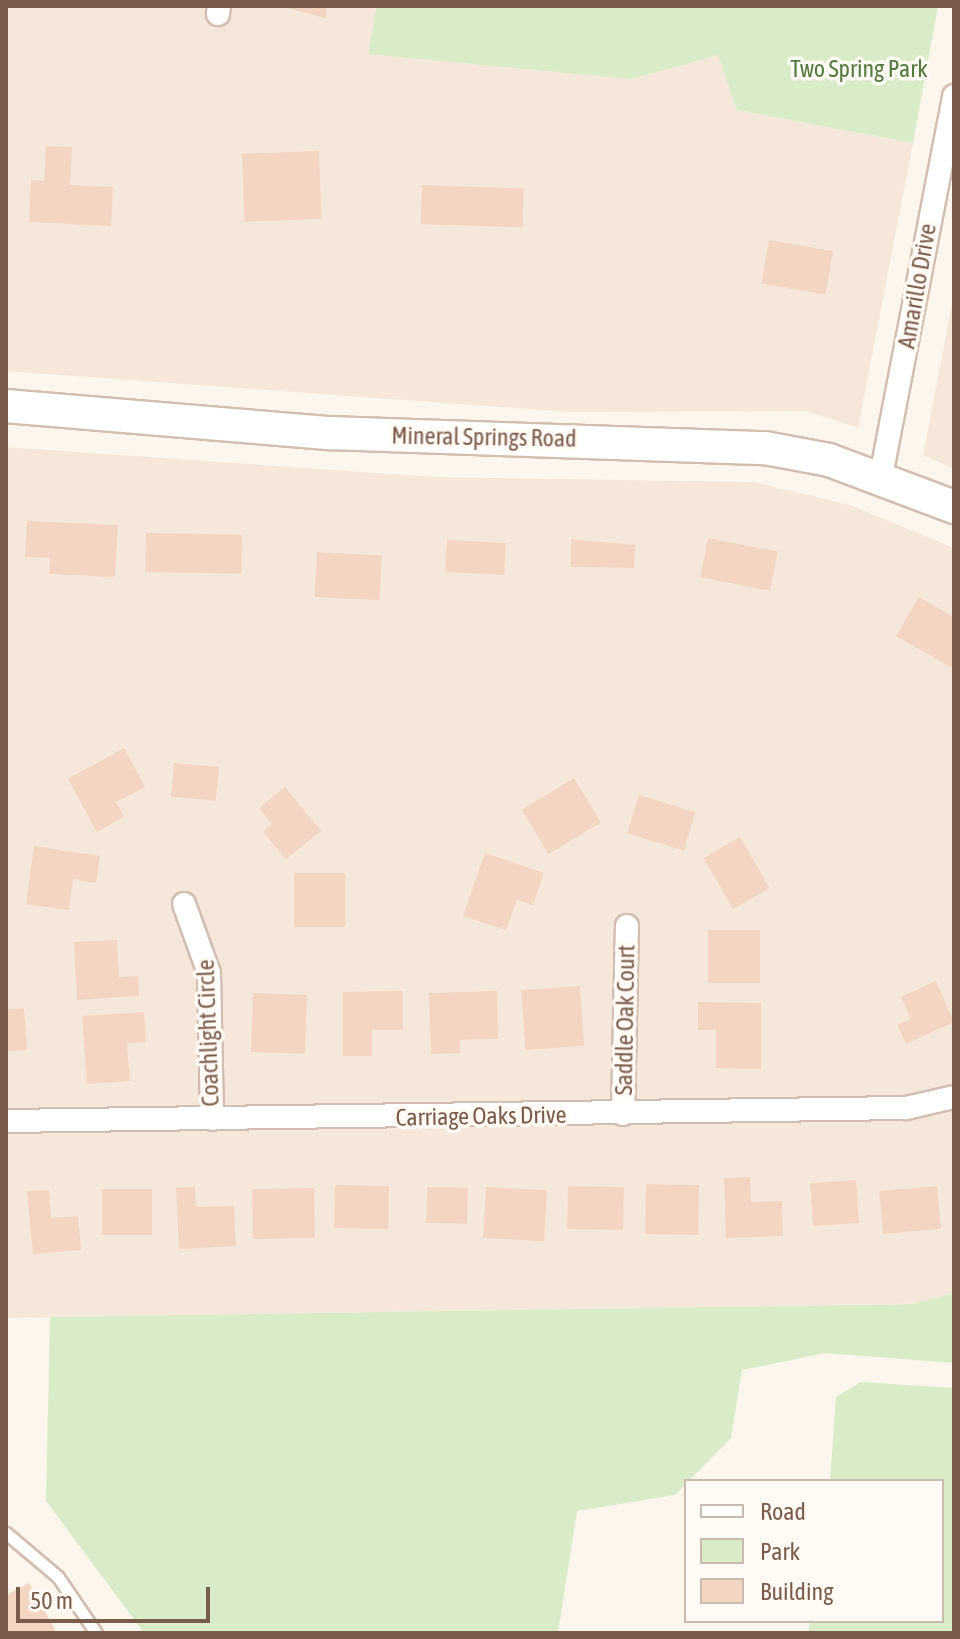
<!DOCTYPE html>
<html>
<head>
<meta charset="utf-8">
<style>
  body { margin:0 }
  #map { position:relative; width:960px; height:1639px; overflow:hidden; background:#fdf6ec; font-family:"Asap Condensed",sans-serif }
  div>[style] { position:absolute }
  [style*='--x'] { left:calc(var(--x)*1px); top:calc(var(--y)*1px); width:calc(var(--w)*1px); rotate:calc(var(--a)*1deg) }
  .residential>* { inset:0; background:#f5e8da }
  .green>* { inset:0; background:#d8ecc9 }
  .building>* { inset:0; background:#f3d5c3; transform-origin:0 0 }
  .roads { filter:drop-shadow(2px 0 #d1beb0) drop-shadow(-2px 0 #d1beb0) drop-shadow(0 2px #d1beb0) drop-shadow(0 -2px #d1beb0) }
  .lane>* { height:11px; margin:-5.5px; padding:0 5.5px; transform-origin:5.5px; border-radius:5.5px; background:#fff }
  .street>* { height:22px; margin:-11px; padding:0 11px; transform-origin:11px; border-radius:11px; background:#fff }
  .secondary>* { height:32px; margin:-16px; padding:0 16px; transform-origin:16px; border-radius:16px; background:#fff }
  span { translate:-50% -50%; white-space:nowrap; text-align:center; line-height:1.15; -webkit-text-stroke:7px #fffaf3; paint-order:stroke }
  .park-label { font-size:24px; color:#537a41 }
  .street-label { font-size:24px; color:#7a5c4d }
  .frame { position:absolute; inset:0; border:8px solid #7a5c4d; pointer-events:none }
  .legend { position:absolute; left:684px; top:1479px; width:260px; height:144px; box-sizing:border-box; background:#fffaf3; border:2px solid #cabbb1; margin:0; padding:10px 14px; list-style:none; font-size:24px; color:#7a5c4d }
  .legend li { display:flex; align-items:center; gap:16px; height:40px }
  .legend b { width:40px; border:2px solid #cabbb1 }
  .scale { position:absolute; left:16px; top:1587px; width:194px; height:36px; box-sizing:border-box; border:4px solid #7a5c4d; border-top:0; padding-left:10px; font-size:24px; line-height:28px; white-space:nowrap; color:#7a5c4d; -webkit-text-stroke:6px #fffaf3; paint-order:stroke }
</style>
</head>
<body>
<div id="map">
  <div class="residential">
    <i style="clip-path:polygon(6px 6px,404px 6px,631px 79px,718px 54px,737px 110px,913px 143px,858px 428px,806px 411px,570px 412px,6px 371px)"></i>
    <i style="clip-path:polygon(954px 293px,954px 469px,923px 455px)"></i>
    <i style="clip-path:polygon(6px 447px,434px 477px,753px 482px,850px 505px,954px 548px,954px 1303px,6px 1318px)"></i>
  </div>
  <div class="green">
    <i style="clip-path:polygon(377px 6px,938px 6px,913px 143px,737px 110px,718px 55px,631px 79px,368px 54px)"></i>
    <i style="clip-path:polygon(954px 1293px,954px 1363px,825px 1353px,742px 1370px,731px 1438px,675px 1495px,577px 1511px,558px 1633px,144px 1633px,46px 1501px,50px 1317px,913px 1304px)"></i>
    <i style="clip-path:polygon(861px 1382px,954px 1388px,954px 1633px,808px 1633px,810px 1621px,942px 1621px,942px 1481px,830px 1481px,836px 1397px)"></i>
  </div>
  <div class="building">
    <i style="clip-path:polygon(280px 6px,327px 6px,325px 18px)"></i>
    <i style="clip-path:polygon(46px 146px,72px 147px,70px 185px,113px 187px,111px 226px,29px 222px,31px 180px,44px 181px)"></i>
    <i style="left:319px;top:151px;width:68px;height:77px;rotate:88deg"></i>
    <i style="left:422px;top:185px;width:102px;height:39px;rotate:2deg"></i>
    <i style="left:769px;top:240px;width:65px;height:44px;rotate:10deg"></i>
    <i style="clip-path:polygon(27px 521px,118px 525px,115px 577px,49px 574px,50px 558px,25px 557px)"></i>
    <i style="left:146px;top:533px;width:96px;height:39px;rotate:1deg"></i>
    <i style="left:708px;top:538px;width:71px;height:40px;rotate:11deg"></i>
    <i style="clip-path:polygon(571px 539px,635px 545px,634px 568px,571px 567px)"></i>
    <i style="left:447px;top:540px;width:59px;height:32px;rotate:3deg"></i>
    <i style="left:317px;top:552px;width:65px;height:45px;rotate:3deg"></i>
    <i style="clip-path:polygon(919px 597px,954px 617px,954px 669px,896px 636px)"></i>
    <i style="clip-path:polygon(124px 748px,145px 787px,116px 802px,124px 817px,97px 832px,68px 779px)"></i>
    <i style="left:174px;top:763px;width:45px;height:34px;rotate:5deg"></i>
    <i style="left:574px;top:778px;width:52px;height:61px;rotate:59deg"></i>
    <i style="clip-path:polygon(285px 787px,321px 831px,286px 859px,263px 832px,272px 824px,259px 808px)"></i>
    <i style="left:639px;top:795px;width:59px;height:40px;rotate:17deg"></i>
    <i style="left:740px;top:837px;width:59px;height:42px;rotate:60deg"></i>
    <i style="clip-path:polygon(34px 846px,100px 856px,96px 883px,73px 879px,69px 910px,26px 904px)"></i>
    <i style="clip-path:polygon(485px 853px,544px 873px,533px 905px,517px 900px,506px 930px,463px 916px)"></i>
    <i style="left:345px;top:873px;width:54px;height:51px;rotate:90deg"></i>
    <i style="left:708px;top:930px;width:52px;height:53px"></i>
    <i style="clip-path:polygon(117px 940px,119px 977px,138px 976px,139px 996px,77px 1000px,74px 942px)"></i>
    <i style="clip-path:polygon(936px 981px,954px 1022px,906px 1044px,897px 1025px,911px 1019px,901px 997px)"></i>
    <i style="left:580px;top:986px;width:60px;height:59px;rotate:86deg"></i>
    <i style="clip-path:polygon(403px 991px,403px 1030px,372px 1030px,372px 1056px,343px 1056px,343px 992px)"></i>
    <i style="clip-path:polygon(497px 991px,498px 1039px,460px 1040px,460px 1053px,431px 1054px,429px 993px)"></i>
    <i style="left:253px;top:993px;width:54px;height:59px;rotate:2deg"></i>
    <i style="clip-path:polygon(698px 1002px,761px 1003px,761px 1069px,716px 1068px,716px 1030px,698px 1030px)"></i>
    <i style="clip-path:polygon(24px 1008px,27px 1050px,6px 1052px,6px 1009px)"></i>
    <i style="clip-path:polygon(144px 1012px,146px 1042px,127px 1044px,130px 1081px,87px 1084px,82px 1016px)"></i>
    <i style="clip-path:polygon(750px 1177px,751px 1202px,782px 1201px,783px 1236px,726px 1238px,724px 1178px)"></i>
    <i style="left:856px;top:1180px;width:43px;height:46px;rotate:86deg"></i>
    <i style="left:646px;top:1184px;width:53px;height:50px;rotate:1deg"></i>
    <i style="left:335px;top:1185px;width:54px;height:43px;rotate:1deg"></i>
    <i style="left:568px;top:1186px;width:56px;height:43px;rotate:1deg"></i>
    <i style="left:937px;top:1186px;width:43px;height:58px;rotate:85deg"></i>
    <i style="clip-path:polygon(195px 1187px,196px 1207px,234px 1206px,236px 1246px,179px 1249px,176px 1188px)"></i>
    <i style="left:427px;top:1187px;width:41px;height:36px;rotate:1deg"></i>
    <i style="left:486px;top:1187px;width:61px;height:51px;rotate:3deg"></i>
    <i style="left:314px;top:1188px;width:50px;height:62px;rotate:89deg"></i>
    <i style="left:102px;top:1189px;width:50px;height:46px"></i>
    <i style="clip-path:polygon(49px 1190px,51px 1218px,78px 1216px,81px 1250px,33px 1254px,27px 1191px)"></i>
    <i style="clip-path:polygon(29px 1583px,57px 1633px,6px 1633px,6px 1595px)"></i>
  </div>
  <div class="roads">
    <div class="lane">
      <i style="--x:6;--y:1533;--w:68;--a:40.2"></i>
      <i style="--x:58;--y:1577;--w:68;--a:55.8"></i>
    </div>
    <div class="street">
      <i style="--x:218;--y:14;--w:8;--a:-83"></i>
      <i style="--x:881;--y:476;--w:387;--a:-79.1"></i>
      <i style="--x:184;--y:904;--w:73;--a:70.1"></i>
      <i style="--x:209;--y:973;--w:146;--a:88.8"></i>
      <i style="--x:623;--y:1114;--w:188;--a:-88.8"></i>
      <i style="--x:6;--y:1121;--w:900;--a:-0.83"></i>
      <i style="--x:906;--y:1108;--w:49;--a:-12.9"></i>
    </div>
    <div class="secondary">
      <i style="--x:6;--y:406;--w:324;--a:4.8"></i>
      <i style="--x:329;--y:433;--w:436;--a:2"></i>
      <i style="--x:765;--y:448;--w:65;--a:10.6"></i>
      <i style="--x:829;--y:460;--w:134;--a:20.6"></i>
    </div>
  </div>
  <div class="park-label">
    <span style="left:859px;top:69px">Two Spring Park</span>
  </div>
  <div class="street-label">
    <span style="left:917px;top:286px;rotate:-80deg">Amarillo Drive</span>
    <span style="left:484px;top:437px;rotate:1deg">Mineral Springs Road</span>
    <span style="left:625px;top:1020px;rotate:-89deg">Saddle Oak Court</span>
    <span style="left:208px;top:1033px;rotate:-92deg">Coachlight Circle</span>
    <span style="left:481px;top:1116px;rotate:-1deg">Carriage Oaks Drive</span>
  </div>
  <div class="frame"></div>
  <ul class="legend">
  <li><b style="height:10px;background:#fff"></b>Road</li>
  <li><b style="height:22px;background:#d8ecc9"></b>Park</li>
  <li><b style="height:22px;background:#f3d5c3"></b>Building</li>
  </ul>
  <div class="scale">50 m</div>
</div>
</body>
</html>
